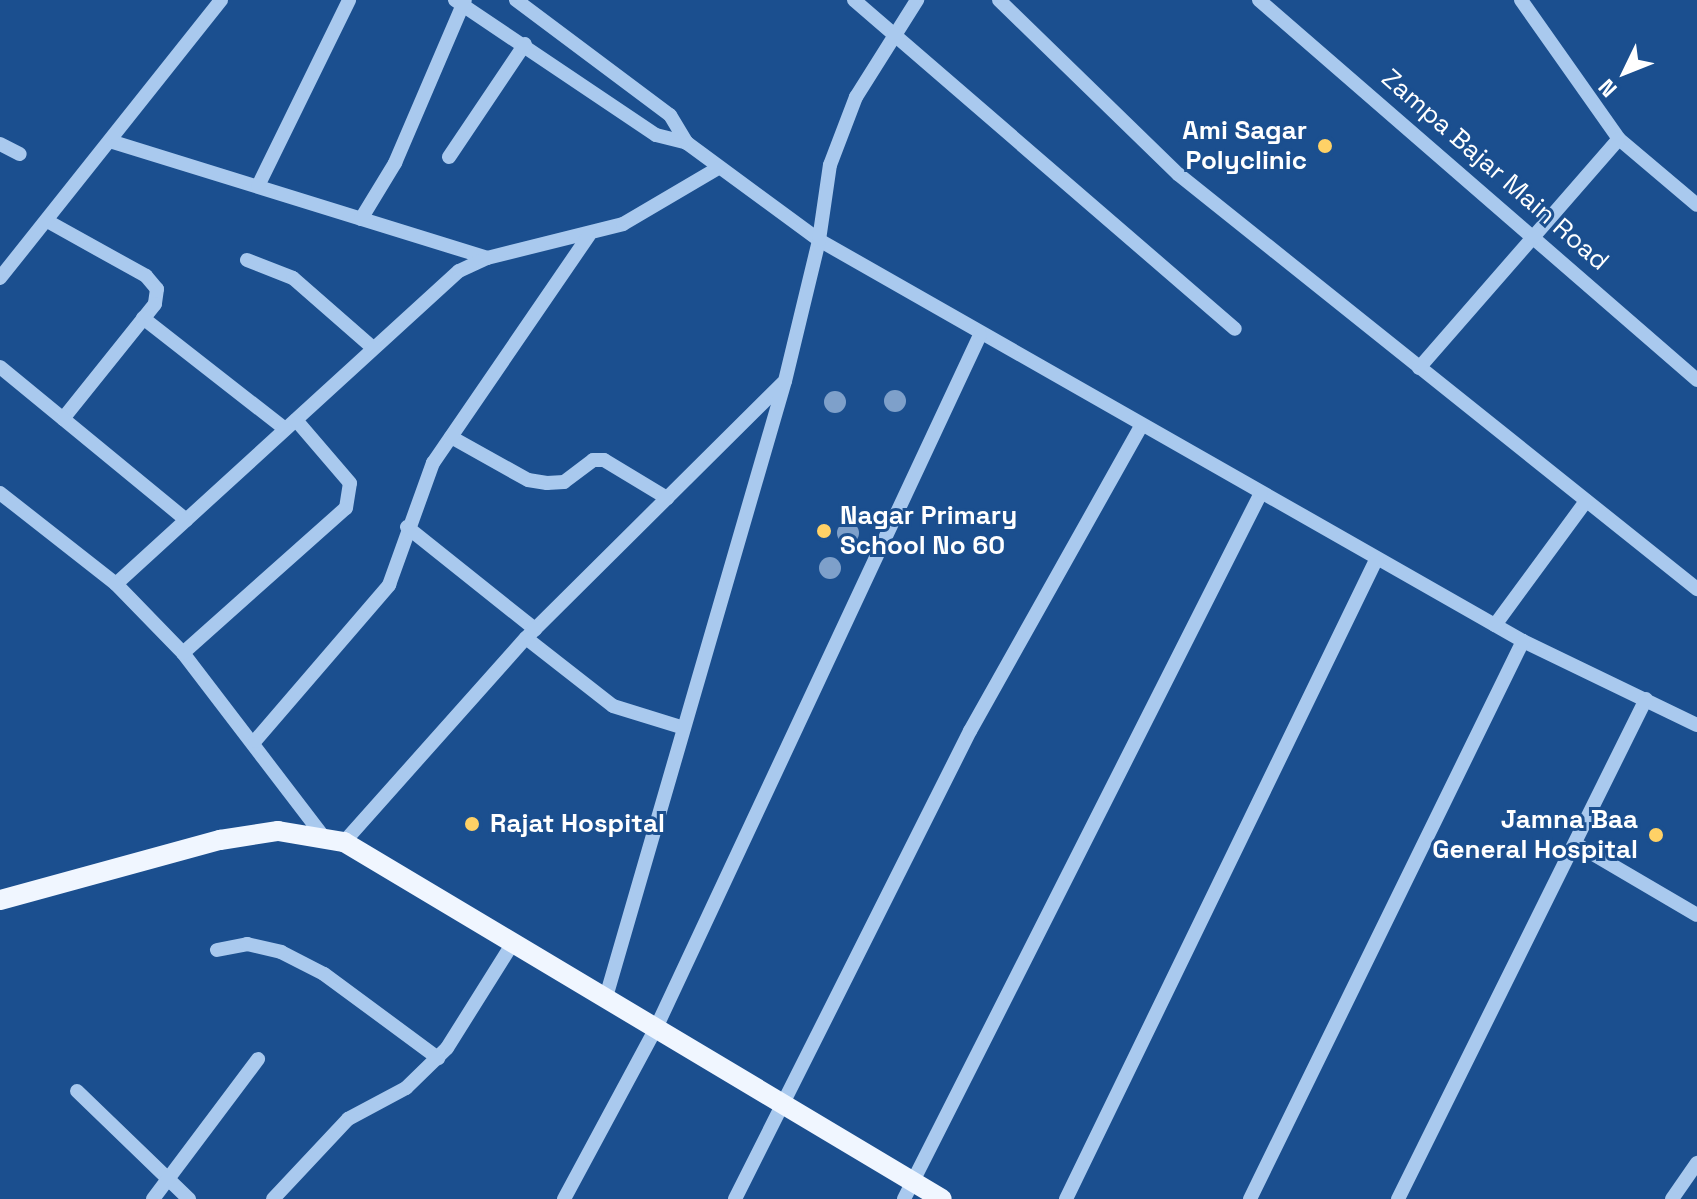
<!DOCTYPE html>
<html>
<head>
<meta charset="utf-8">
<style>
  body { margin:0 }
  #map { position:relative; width:1697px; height:1199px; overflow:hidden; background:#1b4f8f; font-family:"Space Grotesk",sans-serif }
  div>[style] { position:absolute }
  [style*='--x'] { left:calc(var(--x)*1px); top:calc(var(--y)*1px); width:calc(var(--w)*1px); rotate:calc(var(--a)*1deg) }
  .minor>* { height:14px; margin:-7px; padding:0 7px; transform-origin:7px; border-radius:7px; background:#a9c9ee }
  .major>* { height:20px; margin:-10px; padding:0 10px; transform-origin:10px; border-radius:10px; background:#f0f6ff }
  .trees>* { width:22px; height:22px; margin:-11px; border-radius:50%; background:#7ea0ca }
  .dots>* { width:22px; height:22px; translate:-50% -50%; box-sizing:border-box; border:4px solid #1b4f8f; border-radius:50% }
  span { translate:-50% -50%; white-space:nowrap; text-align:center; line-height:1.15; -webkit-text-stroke:6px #1b4f8f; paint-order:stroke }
  .poi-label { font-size:26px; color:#fff; font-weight:700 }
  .right { translate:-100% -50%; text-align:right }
  .left { translate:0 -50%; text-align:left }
  .street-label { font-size:26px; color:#fff }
  .north { position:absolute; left:1585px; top:32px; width:80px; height:80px; -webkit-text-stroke:6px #1b4f8f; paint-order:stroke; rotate:227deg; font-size:22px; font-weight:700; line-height:32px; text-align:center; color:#fff }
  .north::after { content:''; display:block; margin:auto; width:28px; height:36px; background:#fff; clip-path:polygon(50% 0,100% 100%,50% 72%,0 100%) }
</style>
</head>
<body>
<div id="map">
  <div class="minor">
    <i style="--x:455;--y:0;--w:242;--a:33.9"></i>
    <i style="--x:656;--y:135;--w:32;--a:14"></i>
    <i style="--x:516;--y:0;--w:192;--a:36.8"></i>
    <i style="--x:670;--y:115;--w:33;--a:59"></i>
    <i style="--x:687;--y:143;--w:164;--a:36.3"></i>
    <i style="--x:819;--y:240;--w:810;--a:29.67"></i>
    <i style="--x:1523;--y:641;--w:193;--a:25.8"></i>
    <i style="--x:854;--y:0;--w:503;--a:40.81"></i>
    <i style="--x:999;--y:0;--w:250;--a:44.2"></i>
    <i style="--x:1178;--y:174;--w:665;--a:38.65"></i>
    <i style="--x:1259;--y:0;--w:580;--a:40.94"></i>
    <i style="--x:1521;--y:0;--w:170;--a:54.8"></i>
    <i style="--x:1619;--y:139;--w:102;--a:40.2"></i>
    <i style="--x:113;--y:142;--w:392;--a:17.2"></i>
    <i style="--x:0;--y:144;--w:22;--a:27"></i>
    <i style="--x:449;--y:157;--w:136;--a:-56.1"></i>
    <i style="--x:258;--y:186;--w:207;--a:-63.9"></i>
    <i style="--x:361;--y:219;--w:66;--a:-58.7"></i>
    <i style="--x:395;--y:163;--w:177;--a:-66.8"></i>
    <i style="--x:49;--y:222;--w:111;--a:29.1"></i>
    <i style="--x:146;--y:276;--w:17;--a:50"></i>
    <i style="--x:157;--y:289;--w:15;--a:98"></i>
    <i style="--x:155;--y:304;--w:147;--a:128.7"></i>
    <i style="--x:247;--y:260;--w:49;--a:21.4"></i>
    <i style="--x:293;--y:278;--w:106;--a:41.2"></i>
    <i style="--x:0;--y:278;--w:355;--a:-51.5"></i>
    <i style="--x:143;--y:318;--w:180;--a:38"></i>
    <i style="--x:0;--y:367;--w:241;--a:39.4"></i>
    <i style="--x:1419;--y:368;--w:304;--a:-48.9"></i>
    <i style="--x:451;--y:437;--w:88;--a:29.2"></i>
    <i style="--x:528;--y:480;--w:19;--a:9"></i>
    <i style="--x:547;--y:483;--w:17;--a:-3"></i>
    <i style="--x:564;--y:482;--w:36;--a:-37"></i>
    <i style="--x:593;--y:460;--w:11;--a:0"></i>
    <i style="--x:604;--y:460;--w:74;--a:31.1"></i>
    <i style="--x:0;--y:493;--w:147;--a:38.1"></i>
    <i style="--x:116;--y:584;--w:96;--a:45.8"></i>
    <i style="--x:183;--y:653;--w:230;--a:52.6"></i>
    <i style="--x:407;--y:527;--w:164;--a:38.6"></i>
    <i style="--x:116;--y:584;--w:464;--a:-42.4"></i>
    <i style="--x:459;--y:271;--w:31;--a:-25"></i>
    <i style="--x:487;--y:258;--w:140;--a:-14"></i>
    <i style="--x:623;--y:224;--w:110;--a:-30.5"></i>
    <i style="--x:1495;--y:625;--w:154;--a:-53.7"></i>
    <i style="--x:526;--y:638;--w:110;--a:38"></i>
    <i style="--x:613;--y:706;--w:74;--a:17.2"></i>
    <i style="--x:183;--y:653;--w:218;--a:-41.7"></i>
    <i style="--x:346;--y:508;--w:25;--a:-81"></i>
    <i style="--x:350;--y:483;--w:83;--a:-130.6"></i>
    <i style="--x:255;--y:741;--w:206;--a:-49.3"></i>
    <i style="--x:389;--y:585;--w:130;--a:-70.2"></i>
    <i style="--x:433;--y:463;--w:276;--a:-55.6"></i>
    <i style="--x:344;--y:842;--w:273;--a:-48.3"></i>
    <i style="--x:526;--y:638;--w:362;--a:-44.8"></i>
    <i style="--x:1576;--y:844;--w:140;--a:30.4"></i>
    <i style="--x:217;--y:950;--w:31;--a:-11"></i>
    <i style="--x:247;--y:944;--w:35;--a:13"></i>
    <i style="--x:281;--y:952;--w:48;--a:27.1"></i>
    <i style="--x:324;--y:974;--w:142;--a:36.4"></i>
    <i style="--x:606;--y:997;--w:641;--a:-73.8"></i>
    <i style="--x:785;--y:381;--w:145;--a:-76.4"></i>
    <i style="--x:819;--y:240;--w:76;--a:-81.7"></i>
    <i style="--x:830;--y:165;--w:73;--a:-69.1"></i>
    <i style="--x:856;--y:97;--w:115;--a:-57.8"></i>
    <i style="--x:77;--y:1091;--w:156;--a:44"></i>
    <i style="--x:153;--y:1199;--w:175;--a:-53.1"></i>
    <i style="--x:273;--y:1199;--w:110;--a:-46.8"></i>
    <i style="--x:348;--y:1119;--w:66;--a:-28.1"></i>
    <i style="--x:406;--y:1088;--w:57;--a:-44.3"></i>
    <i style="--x:447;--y:1048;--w:126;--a:-57.9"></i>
    <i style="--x:564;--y:1199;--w:194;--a:-61.7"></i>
    <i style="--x:656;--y:1028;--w:765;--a:-64.94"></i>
    <i style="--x:735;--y:1199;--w:524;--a:-63.34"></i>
    <i style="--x:970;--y:731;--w:350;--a:-60.7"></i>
    <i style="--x:904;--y:1199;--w:791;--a:-63.18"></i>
    <i style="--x:1066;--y:1199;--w:712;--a:-64.12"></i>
    <i style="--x:1250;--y:1199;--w:621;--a:-63.93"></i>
    <i style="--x:1398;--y:1199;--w:558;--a:-63.62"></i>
    <i style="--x:1672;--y:1199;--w:44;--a:-55.2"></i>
  </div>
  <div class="major">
    <i style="--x:0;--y:900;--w:228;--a:-15.3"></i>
    <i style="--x:220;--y:840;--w:59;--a:-8.8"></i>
    <i style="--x:278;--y:831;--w:67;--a:9.5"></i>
    <i style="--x:344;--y:842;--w:696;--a:30.84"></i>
  </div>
  <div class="trees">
    <i style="left:895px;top:401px"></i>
    <i style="left:835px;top:402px"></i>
    <i style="left:848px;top:533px"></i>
    <i style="left:830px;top:568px"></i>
  </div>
  <div class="dots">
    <i style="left:1325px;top:146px;background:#ffd166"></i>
    <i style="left:824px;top:531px;background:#ffd166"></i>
    <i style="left:472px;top:824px;background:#ffd166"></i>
    <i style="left:1656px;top:835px;background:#ffd166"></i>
  </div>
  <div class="poi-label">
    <span class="right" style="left:1307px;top:146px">Ami Sagar<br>Polyclinic</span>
    <span class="left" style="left:840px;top:531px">Nagar Primary<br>School No 60</span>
    <span class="right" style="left:1638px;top:835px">Jamna Baa<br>General Hospital</span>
    <span class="left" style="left:490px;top:824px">Rajat Hospital</span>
  </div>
  <div class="street-label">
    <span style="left:1495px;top:170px;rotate:41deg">Zampa Bajar Main Road</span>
  </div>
  <div class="north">N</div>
</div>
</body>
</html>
